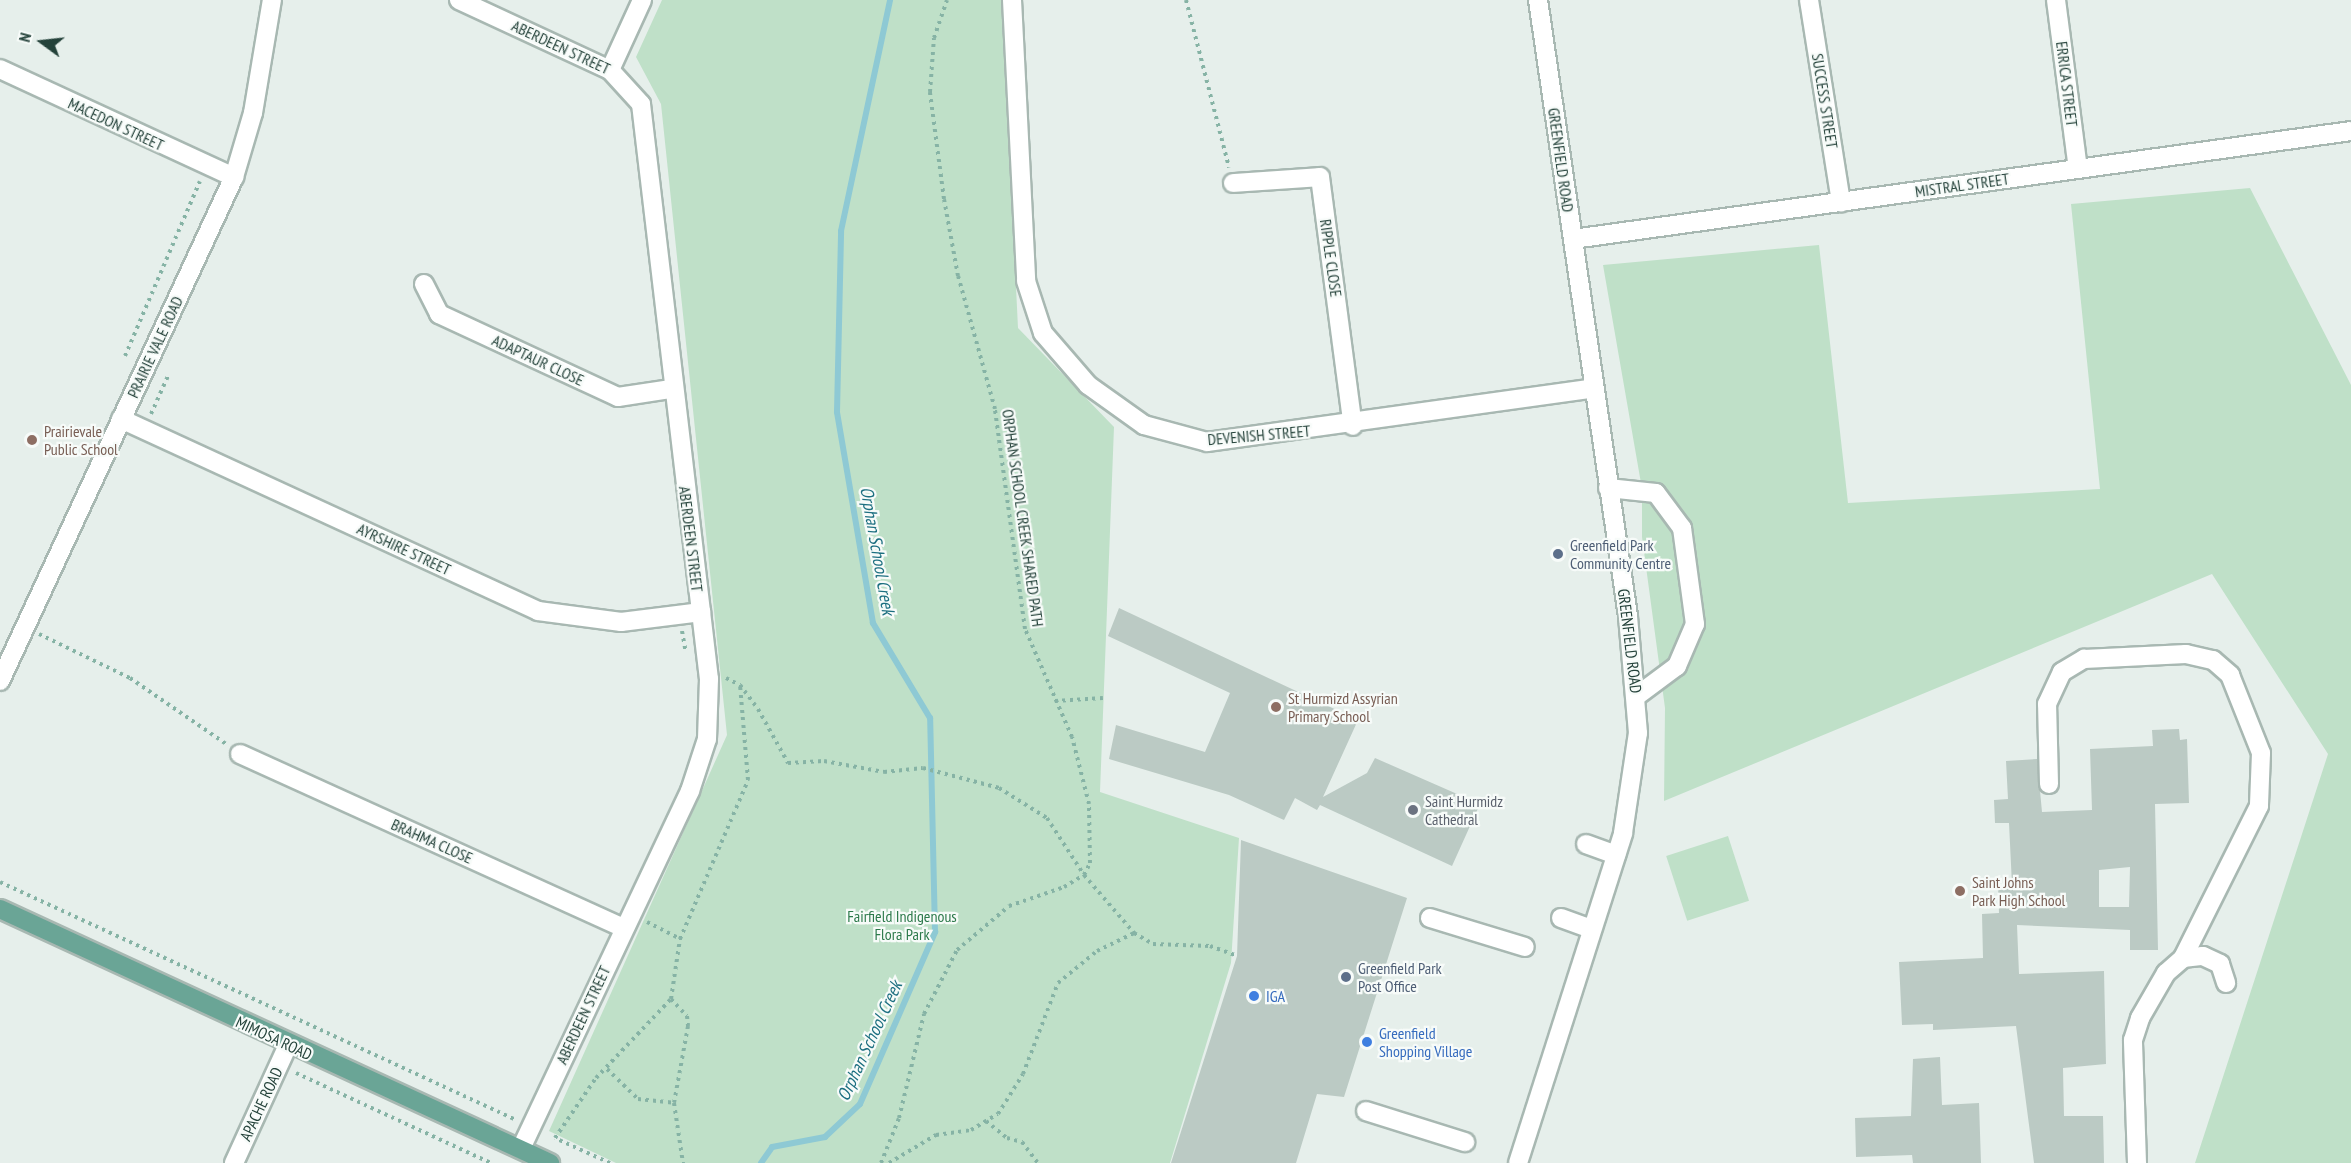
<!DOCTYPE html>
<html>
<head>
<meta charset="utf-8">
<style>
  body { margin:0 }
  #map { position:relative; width:2351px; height:1163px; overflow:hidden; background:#e6efeb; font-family:"PT Sans Narrow",sans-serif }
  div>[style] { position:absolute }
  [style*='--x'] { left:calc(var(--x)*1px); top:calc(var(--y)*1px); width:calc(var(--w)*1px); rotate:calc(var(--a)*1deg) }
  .green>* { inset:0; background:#bfe0c8; transform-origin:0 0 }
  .stream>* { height:6px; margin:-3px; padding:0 3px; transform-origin:3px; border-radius:3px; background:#8ec9d4 }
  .building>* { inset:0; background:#bbcac4 }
  .path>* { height:4px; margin-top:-2px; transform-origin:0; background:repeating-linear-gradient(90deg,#86b3a5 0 3px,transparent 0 7.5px) }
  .roads { filter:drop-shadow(2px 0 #a8b8b2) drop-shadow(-2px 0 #a8b8b2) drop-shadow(0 2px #a8b8b2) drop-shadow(0 -2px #a8b8b2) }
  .minor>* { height:18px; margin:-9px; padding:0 9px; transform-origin:9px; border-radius:9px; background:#fff }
  .major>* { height:18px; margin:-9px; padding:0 9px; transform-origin:9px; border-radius:9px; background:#6aa596 }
  .dots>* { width:16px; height:16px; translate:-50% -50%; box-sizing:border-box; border:3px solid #f7fbf9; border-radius:50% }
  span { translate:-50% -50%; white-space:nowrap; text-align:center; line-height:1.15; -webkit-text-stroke:4.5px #f7fbf9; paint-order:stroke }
  .street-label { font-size:16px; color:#24423a }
  .education-label { font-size:16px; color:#785e54 }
  .left { translate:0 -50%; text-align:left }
  .service-label { font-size:16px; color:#4e5e75 }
  .worship-label { font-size:16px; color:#5b616d }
  .park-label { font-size:16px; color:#2d7a4b }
  .shop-label { font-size:16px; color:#366cbe }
  .water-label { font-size:18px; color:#1c6f80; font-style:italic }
  .north { position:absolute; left:12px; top:12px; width:60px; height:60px; -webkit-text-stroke:4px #f7fbf9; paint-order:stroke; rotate:285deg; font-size:16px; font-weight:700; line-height:24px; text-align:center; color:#24423a }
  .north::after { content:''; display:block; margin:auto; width:21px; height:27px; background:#24423a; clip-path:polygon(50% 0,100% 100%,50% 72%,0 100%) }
</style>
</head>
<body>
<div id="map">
  <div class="green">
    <i style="clip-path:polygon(662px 0,1002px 0,1018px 328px,1114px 427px,1100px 792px,1239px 838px,1231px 963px,1170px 1163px,616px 1163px,549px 1131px,727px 735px,661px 104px,636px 57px)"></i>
    <i style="clip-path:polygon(2250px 188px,2351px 385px,2351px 1163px,2195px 1163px,2328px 754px,2212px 574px,1664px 801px,1665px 708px,1642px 537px,1642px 489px,1603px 265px,1819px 245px,1848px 503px,2100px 489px,2071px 204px)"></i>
    <i style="left:1728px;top:836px;width:68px;height:65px;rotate:72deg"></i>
  </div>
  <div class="stream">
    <i style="--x:761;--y:1163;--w:19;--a:-55"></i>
    <i style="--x:772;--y:1147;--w:54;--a:-10.7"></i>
    <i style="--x:825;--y:1137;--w:48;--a:-43.3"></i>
    <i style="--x:860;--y:1104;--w:188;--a:-66.4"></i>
    <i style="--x:935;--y:932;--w:214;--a:-91.3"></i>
    <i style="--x:930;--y:718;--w:111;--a:-121"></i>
    <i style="--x:873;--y:623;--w:214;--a:-99.7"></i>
    <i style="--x:837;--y:412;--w:181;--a:-88.7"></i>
    <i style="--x:841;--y:231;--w:236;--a:-78"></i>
  </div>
  <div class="building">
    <i style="clip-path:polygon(1119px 608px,1358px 720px,1323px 797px,1367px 773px,1375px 758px,1480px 804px,1452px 866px,1320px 805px,1317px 810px,1295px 798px,1284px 820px,1229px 795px,1109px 759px,1116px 725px,1205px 752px,1230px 693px,1108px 636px)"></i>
    <i style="clip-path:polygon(evenodd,2179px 729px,2180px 740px,2187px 739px,2189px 803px,2155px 804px,2158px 950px,2130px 950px,2130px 930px,2017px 925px,2019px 974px,2104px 971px,2106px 1064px,2063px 1068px,2064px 1116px,2103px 1116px,2104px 1163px,2034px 1163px,2016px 1026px,1933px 1030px,1933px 1024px,1902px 1025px,1899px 962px,1983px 958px,1982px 914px,1999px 913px,1998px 885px,2012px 885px,2009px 823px,1995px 823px,1994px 800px,2008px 799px,2006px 761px,2037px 759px,2042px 812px,2092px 810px,2090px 749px,2153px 746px,2152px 730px,2179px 729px,2130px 867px,2129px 907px,2099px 907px,2099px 870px,2130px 867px)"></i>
    <i style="clip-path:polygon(1241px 840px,1407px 898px,1344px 1097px,1317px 1094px,1296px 1163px,1171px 1163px,1237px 956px)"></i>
    <i style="clip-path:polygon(1940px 1057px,1942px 1105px,1979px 1103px,1981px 1163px,1913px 1163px,1912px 1155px,1856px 1157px,1855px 1118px,1911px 1116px,1913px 1059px)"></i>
  </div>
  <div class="path">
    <i style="--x:1186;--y:0;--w:173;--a:75.6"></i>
    <i style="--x:125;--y:356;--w:190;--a:-66.8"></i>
    <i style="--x:151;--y:414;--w:42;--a:-65.9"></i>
    <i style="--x:682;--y:631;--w:22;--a:80"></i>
    <i style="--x:39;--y:634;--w:101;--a:25.8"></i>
    <i style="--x:130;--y:678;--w:116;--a:34.5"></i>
    <i style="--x:726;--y:678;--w:16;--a:27"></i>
    <i style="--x:740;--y:685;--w:30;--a:53"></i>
    <i style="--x:758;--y:709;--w:62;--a:60.9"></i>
    <i style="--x:788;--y:763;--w:36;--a:-3"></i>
    <i style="--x:824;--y:761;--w:61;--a:10.4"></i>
    <i style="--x:884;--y:772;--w:39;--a:-6"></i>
    <i style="--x:923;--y:768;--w:79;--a:14.7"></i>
    <i style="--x:999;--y:788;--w:57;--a:32"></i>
    <i style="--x:1047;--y:818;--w:68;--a:57"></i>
    <i style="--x:1084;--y:875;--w:77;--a:49.2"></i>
    <i style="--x:1134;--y:933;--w:22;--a:30"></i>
    <i style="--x:1153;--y:944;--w:57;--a:2"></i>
    <i style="--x:1210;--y:946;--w:29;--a:20"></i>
    <i style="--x:1055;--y:701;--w:48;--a:-3.6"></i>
    <i style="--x:0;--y:882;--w:566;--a:24.75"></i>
    <i style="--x:647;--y:922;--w:37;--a:27"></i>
    <i style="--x:671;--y:999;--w:23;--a:47"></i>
    <i style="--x:687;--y:1016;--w:10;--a:84"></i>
    <i style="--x:688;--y:1026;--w:78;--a:100.3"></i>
    <i style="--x:674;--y:1103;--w:61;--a:81.5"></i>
    <i style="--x:607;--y:1069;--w:43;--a:44.1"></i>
    <i style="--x:638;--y:1099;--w:36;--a:6"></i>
    <i style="--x:296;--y:1073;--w:215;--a:24.8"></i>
    <i style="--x:986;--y:1121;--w:27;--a:39"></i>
    <i style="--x:1007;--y:1138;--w:16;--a:15"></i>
    <i style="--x:1022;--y:1142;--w:26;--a:53"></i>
    <i style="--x:610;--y:1163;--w:60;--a:-155.6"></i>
    <i style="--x:555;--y:1138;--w:73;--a:-55.7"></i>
    <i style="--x:596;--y:1078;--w:109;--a:-46.5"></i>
    <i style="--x:671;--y:999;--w:61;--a:-81.5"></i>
    <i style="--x:680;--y:939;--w:173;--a:-66.8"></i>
    <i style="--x:748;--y:780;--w:95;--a:-94.8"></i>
    <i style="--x:881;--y:1163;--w:48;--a:-68.2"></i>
    <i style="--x:899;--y:1118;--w:107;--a:-76.5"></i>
    <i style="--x:924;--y:1014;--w:72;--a:-62.7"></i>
    <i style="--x:957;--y:950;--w:68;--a:-40.2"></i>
    <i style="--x:1009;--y:906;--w:58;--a:-19.1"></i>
    <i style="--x:1064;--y:887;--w:23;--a:-31"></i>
    <i style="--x:1084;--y:875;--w:13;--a:-63"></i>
    <i style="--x:1090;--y:863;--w:59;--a:-91"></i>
    <i style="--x:1089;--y:804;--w:69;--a:-104.2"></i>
    <i style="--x:1072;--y:737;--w:118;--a:-113.5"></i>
    <i style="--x:1025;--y:629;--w:222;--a:-97.8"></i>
    <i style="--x:995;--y:409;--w:138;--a:-105.5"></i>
    <i style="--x:958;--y:276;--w:78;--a:-100.3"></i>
    <i style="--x:944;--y:199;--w:108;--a:-97.5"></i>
    <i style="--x:930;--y:92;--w:54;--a:-85.8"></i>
    <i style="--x:934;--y:38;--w:40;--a:-71.1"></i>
    <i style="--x:889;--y:1163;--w:55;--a:-30.8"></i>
    <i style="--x:936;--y:1135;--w:35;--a:-8"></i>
    <i style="--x:971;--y:1130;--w:31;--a:-31"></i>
    <i style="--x:998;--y:1114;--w:47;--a:-58"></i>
    <i style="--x:1023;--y:1074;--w:97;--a:-69"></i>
    <i style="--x:1058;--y:983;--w:50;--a:-39.4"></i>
    <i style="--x:1097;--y:951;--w:41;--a:-25.9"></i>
  </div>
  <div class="roads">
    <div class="minor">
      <i style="--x:459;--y:0;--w:166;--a:24.9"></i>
      <i style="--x:610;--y:70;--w:46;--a:47.6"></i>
      <i style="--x:641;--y:104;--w:579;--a:83.26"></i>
      <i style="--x:709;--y:679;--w:60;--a:91.9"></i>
      <i style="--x:707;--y:739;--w:55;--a:108.1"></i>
      <i style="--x:690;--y:791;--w:396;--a:115.3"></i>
      <i style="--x:1012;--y:0;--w:281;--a:87.1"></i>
      <i style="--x:1026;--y:281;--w:55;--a:71.9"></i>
      <i style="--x:1043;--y:333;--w:69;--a:49.1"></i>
      <i style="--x:1088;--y:385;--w:69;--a:35.5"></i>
      <i style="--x:1144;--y:425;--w:65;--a:15.1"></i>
      <i style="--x:1207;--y:442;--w:391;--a:-7.9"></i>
      <i style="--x:1809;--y:0;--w:205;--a:81"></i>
      <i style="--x:2056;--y:0;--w:170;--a:82.6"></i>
      <i style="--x:0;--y:69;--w:258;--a:24.8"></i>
      <i style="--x:610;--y:70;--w:77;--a:-65.4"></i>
      <i style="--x:1233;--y:183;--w:87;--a:-3.9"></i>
      <i style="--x:1320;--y:177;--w:251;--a:82.5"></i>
      <i style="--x:1573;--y:239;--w:785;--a:-7.9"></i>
      <i style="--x:424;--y:284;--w:34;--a:63"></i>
      <i style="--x:439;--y:314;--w:197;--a:24.9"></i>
      <i style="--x:618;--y:397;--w:54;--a:-8.6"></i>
      <i style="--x:121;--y:419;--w:459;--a:24.7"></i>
      <i style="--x:538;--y:611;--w:84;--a:7.5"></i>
      <i style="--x:621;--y:622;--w:81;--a:-7.1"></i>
      <i style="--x:1608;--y:488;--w:48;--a:5.9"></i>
      <i style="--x:1656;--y:493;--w:44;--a:53.4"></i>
      <i style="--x:1682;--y:528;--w:97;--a:82.3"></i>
      <i style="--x:1695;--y:624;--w:46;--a:113.2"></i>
      <i style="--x:1677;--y:666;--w:49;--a:143.4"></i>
      <i style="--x:0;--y:681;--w:556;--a:-65.1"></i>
      <i style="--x:234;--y:177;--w:67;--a:-73.5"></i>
      <i style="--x:253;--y:113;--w:115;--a:-80.5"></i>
      <i style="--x:240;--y:754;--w:421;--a:24.4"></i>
      <i style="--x:2049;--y:784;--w:80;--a:-91.4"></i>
      <i style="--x:2047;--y:704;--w:35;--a:-65"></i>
      <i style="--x:2062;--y:672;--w:26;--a:-31"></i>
      <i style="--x:2084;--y:659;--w:102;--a:-2.8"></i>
      <i style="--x:2186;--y:654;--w:28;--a:13"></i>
      <i style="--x:2213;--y:660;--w:23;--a:41"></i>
      <i style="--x:2230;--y:675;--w:84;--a:68.3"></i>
      <i style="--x:2261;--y:753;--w:53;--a:92.2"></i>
      <i style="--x:2259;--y:806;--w:170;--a:116.6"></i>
      <i style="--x:1586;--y:844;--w:32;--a:20"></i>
      <i style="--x:1430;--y:918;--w:99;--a:17"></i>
      <i style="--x:1561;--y:918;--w:33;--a:20"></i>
      <i style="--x:1366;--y:1111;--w:104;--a:17.4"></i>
      <i style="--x:234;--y:1163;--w:130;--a:-65.4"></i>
      <i style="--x:1518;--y:1163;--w:346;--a:-72.3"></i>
      <i style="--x:1623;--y:833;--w:101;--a:-81.5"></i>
      <i style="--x:1638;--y:733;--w:117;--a:-94.9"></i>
      <i style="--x:1628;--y:616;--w:623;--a:-98.31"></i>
      <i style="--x:2137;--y:1163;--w:123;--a:-91.9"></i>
      <i style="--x:2133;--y:1040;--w:23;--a:-72"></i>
      <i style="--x:2140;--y:1018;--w:52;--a:-60"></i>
      <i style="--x:2166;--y:973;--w:23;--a:-41"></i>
      <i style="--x:2183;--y:958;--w:20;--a:-6"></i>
      <i style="--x:2203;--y:956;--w:19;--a:25"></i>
      <i style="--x:2220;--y:964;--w:20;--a:72"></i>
    </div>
    <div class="major">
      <i style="--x:0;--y:909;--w:606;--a:24.79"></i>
    </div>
  </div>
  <div class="dots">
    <i style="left:32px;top:440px;background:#8d6e63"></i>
    <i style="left:1558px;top:554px;background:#5c6f8a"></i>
    <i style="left:1276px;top:707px;background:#8d6e63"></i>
    <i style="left:1413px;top:810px;background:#6b7280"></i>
    <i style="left:1960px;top:891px;background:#8d6e63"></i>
    <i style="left:1346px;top:977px;background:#5c6f8a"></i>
    <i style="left:1254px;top:996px;background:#3f7fe0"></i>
    <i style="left:1367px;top:1042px;background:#3f7fe0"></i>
  </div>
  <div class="street-label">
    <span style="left:561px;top:47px;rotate:25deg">ABERDEEN STREET</span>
    <span style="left:2067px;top:84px;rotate:83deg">ERRICA STREET</span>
    <span style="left:1825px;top:101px;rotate:81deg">SUCCESS STREET</span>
    <span style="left:116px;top:124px;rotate:25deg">MACEDON STREET</span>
    <span style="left:1561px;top:160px;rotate:82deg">GREENFIELD ROAD</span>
    <span style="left:1962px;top:185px;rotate:-8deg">MISTRAL STREET</span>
    <span style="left:1331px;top:258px;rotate:82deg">RIPPLE CLOSE</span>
    <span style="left:155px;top:347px;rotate:-65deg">PRAIRIE VALE ROAD</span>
    <span style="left:538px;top:360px;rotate:25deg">ADAPTAUR CLOSE</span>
    <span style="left:1259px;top:435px;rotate:-5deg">DEVENISH STREET</span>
    <span style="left:1023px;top:518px;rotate:82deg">ORPHAN SCHOOL CREEK SHARED PATH</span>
    <span style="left:691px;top:539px;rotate:83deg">ABERDEEN STREET</span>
    <span style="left:404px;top:549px;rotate:25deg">AYRSHIRE STREET</span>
    <span style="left:1630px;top:641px;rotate:83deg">GREENFIELD ROAD</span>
    <span style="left:432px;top:841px;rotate:24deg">BRAHMA CLOSE</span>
    <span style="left:583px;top:1015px;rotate:-65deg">ABERDEEN STREET</span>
    <span style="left:274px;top:1038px;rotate:25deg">MIMOSA ROAD</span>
    <span style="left:261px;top:1104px;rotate:-65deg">APACHE ROAD</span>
  </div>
  <div class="education-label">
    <span class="left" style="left:44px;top:440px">Prairievale<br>Public School</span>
    <span class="left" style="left:1288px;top:707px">St Hurmizd Assyrian<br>Primary School</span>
    <span class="left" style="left:1972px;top:891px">Saint Johns<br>Park High School</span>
  </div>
  <div class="service-label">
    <span class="left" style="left:1570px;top:554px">Greenfield Park<br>Community Centre</span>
    <span class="left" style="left:1358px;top:977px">Greenfield Park<br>Post Office</span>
  </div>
  <div class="worship-label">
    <span class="left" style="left:1425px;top:810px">Saint Hurmidz<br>Cathedral</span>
  </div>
  <div class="park-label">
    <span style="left:902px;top:925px">Fairfield Indigenous<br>Flora Park</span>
  </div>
  <div class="shop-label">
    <span class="left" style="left:1266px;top:996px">IGA</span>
    <span class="left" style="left:1379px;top:1042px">Greenfield<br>Shopping Village</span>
  </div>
  <div class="water-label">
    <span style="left:877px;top:551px;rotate:80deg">Orphan School Creek</span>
    <span style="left:870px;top:1041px;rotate:-65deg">Orphan School Creek</span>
  </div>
  <div class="north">N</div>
</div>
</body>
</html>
